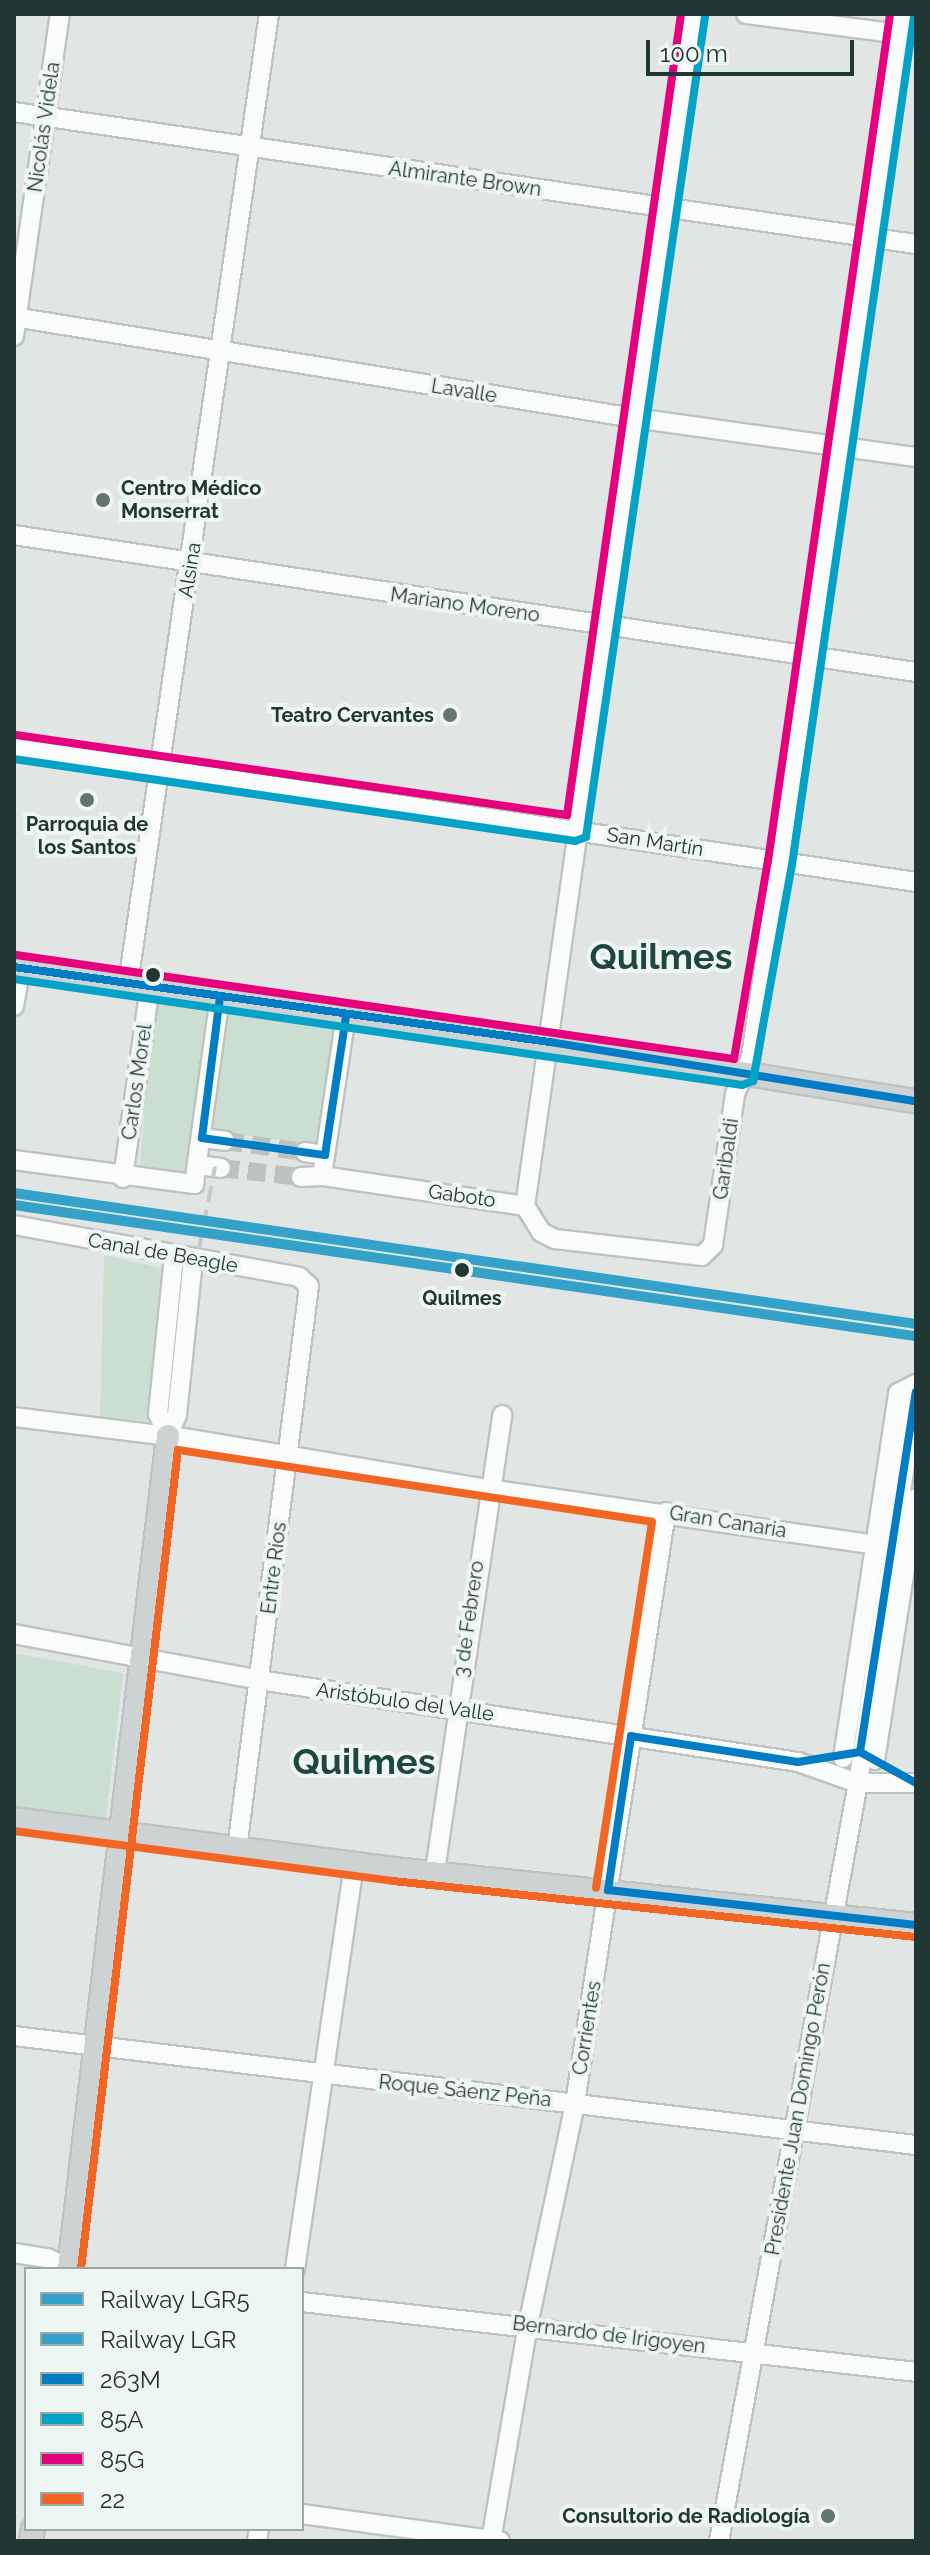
<!DOCTYPE html>
<html>
<head>
<meta charset="utf-8">
<style>
  body { margin:0 }
  #map { position:relative; width:930px; height:2555px; overflow:hidden; background:#e1e6e4; font-family:Raleway,sans-serif }
  div>[style] { position:absolute }
  [style*='--x'] { left:calc(var(--x)*1px); top:calc(var(--y)*1px); width:calc(var(--w)*1px); rotate:calc(var(--a)*1deg) }
  .green>* { inset:0; background:#cbded2; transform-origin:0 0 }
  .minor-tunnel>* { height:18px; margin-top:-9px; transform-origin:0; background:repeating-linear-gradient(90deg,#bbc3c1 0 18px,transparent 0 27px) }
  .roads { filter:drop-shadow(2px 0 #bec3c1) drop-shadow(-2px 0 #bec3c1) drop-shadow(0 2px #bec3c1) drop-shadow(0 -2px #bec3c1) }
  .minor>* { height:18px; margin:-9px; padding:0 9px; transform-origin:9px; border-radius:9px; background:#fafbfb }
  .major>* { height:22px; margin:-11px; padding:0 11px; transform-origin:11px; border-radius:11px; background:#cdd3d2 }
  .rail>* { height:4px; margin-top:-2px; transform-origin:0; background:repeating-linear-gradient(90deg,#c6c9c8 0 16px,transparent 0 24px) }
  .bus-1>* { height:8px; margin:-4px; padding:0 4px; transform-origin:4px; border-radius:4px; background:#007dc5 }
  .bus-2>* { height:8px; margin:-4px; padding:0 4px; transform-origin:4px; border-radius:4px; background:#02a3c6 }
  .bus-3>* { height:8px; margin:-4px; padding:0 4px; transform-origin:4px; border-radius:4px; background:#e5007d }
  .bus-4>* { height:8px; margin:-4px; padding:0 4px; transform-origin:4px; border-radius:4px; background:#f26522 }
  .rail-1>* { height:10px; margin:-5px; padding:0 5px; transform-origin:5px; border-radius:5px; background:#33a1c8 }
  .rail-2>* { height:10px; margin:-5px; padding:0 5px; transform-origin:5px; border-radius:5px; background:#33a1c8 }
  .dots>* { width:22px; height:22px; translate:-50% -50%; box-sizing:border-box; border:4px solid #eef6f3; border-radius:50% }
  span { translate:-50% -50%; white-space:nowrap; text-align:center; line-height:1.15; -webkit-text-stroke:8px #eef6f3; paint-order:stroke }
  .street-label { font-size:20px; color:#213733 }
  .poi-label { font-size:20px; color:#213733; font-weight:700 }
  .left { translate:0 -50%; text-align:left }
  .right { translate:-100% -50%; text-align:right }
  .stop-label { font-size:20px; color:#213733; font-weight:700 }
  .town-label { font-size:36px; color:#204641; font-weight:700 }
  .frame { position:absolute; inset:0; border:16px solid #213733; pointer-events:none }
  .legend { position:absolute; left:24px; top:2267px; width:280px; height:264px; box-sizing:border-box; background:#eef6f3; border:2px solid #9caaa6; margin:0; padding:10px 14px; list-style:none; font-size:24px; color:#213733 }
  .legend li { display:flex; align-items:center; gap:16px; height:40px }
  .legend b { width:40px; border:2px solid #9caaa6 }
  .scale { position:absolute; left:646px; top:40px; width:208px; height:36px; box-sizing:border-box; border:4px solid #213733; border-top:0; padding-left:10px; font-size:24px; line-height:28px; white-space:nowrap; color:#213733; -webkit-text-stroke:6px #eef6f3; paint-order:stroke }
</style>
</head>
<body>
<div id="map">
  <div class="green">
    <i style="left:154px;top:1004px;width:56px;height:173px;rotate:5deg"></i>
    <i style="left:225px;top:1012px;width:110px;height:120px;rotate:7deg"></i>
    <i style="clip-path:polygon(104px 1255px,174px 1271px,163px 1422px,100px 1417px)"></i>
    <i style="clip-path:polygon(14px 1653px,123px 1673px,106px 1819px,14px 1806px)"></i>
  </div>
  <div class="minor-tunnel">
    <i style="--x:225;--y:1141;--w:81;--a:7.8"></i>
    <i style="--x:221;--y:1168;--w:81;--a:6.4"></i>
  </div>
  <div class="roads">
    <div class="minor">
      <i style="--x:693;--y:14;--w:1204;--a:98.02"></i>
      <i style="--x:525;--y:1206;--w:31;--a:58"></i>
      <i style="--x:541;--y:1232;--w:16;--a:27"></i>
      <i style="--x:555;--y:1239;--w:148;--a:6.6"></i>
      <i style="--x:702;--y:1256;--w:16;--a:-45"></i>
      <i style="--x:713;--y:1245;--w:153;--a:-81.7"></i>
      <i style="--x:735;--y:1094;--w:40;--a:-66.6"></i>
      <i style="--x:751;--y:1057;--w:1054;--a:-81.76"></i>
      <i style="--x:746;--y:14;--w:171;--a:7.4"></i>
      <i style="--x:14;--y:112;--w:912;--a:8.33"></i>
      <i style="--x:14;--y:317;--w:628;--a:9.25"></i>
      <i style="--x:634;--y:418;--w:285;--a:7.9"></i>
      <i style="--x:14;--y:336;--w:325;--a:-81.9"></i>
      <i style="--x:14;--y:535;--w:912;--a:8.64"></i>
      <i style="--x:14;--y:747;--w:912;--a:8.51"></i>
      <i style="--x:128;--y:984;--w:980;--a:-81.73"></i>
      <i style="--x:14;--y:1006;--w:39;--a:-80"></i>
      <i style="--x:202;--y:1138;--w:23;--a:7"></i>
      <i style="--x:305;--y:1152;--w:20;--a:9"></i>
      <i style="--x:14;--y:1160;--w:182;--a:7.6"></i>
      <i style="--x:194;--y:1184;--w:189;--a:-82.1"></i>
      <i style="--x:197;--y:1165;--w:24;--a:7"></i>
      <i style="--x:322;--y:1176;--w:162;--a:-81.5"></i>
      <i style="--x:301;--y:1177;--w:21;--a:-3"></i>
      <i style="--x:322;--y:1176;--w:205;--a:8.4"></i>
      <i style="--x:123;--y:1178;--w:194;--a:-82"></i>
      <i style="--x:14;--y:1225;--w:290;--a:10.3"></i>
      <i style="--x:299;--y:1277;--w:13;--a:42"></i>
      <i style="--x:309;--y:1286;--w:568;--a:97.29"></i>
      <i style="--x:14;--y:1417;--w:172;--a:7"></i>
      <i style="--x:185;--y:1438;--w:307;--a:9.6"></i>
      <i style="--x:488;--y:1489;--w:388;--a:8.2"></i>
      <i style="--x:168;--y:1436;--w:24;--a:-114"></i>
      <i style="--x:158;--y:1414;--w:158;--a:-84.2"></i>
      <i style="--x:168;--y:1436;--w:23;--a:-67"></i>
      <i style="--x:177;--y:1415;--w:156;--a:-84.1"></i>
      <i style="--x:14;--y:1634;--w:249;--a:10.6"></i>
      <i style="--x:259;--y:1680;--w:545;--a:8.65"></i>
      <i style="--x:798;--y:1762;--w:64;--a:19.3"></i>
      <i style="--x:858;--y:1783;--w:58;--a:0"></i>
      <i style="--x:843;--y:1758;--w:369;--a:-81.4"></i>
      <i style="--x:898;--y:1393;--w:20;--a:-27"></i>
      <i style="--x:875;--y:1760;--w:265;--a:-81.1"></i>
      <i style="--x:435;--y:1871;--w:461;--a:-81.6"></i>
      <i style="--x:14;--y:2036;--w:909;--a:6.89"></i>
      <i style="--x:14;--y:2253;--w:33;--a:9"></i>
      <i style="--x:47;--y:2258;--w:26;--a:25"></i>
      <i style="--x:295;--y:2269;--w:410;--a:-81.7"></i>
      <i style="--x:302;--y:2302;--w:618;--a:6.5"></i>
      <i style="--x:302;--y:2514;--w:200;--a:7.8"></i>
      <i style="--x:257;--y:2541;--w:12;--a:-81"></i>
      <i style="--x:491;--y:2541;--w:219;--a:-80.3"></i>
      <i style="--x:528;--y:2325;--w:227;--a:-78"></i>
      <i style="--x:575;--y:2103;--w:598;--a:-81.25"></i>
      <i style="--x:719;--y:2541;--w:771;--a:-79.61"></i>
      <i style="--x:858;--y:1783;--w:395;--a:-81.6"></i>
    </div>
    <div class="major">
      <i style="--x:14;--y:967;--w:541;--a:7.97"></i>
      <i style="--x:550;--y:1042;--w:371;--a:9.2"></i>
      <i style="--x:14;--y:1819;--w:383;--a:7.5"></i>
      <i style="--x:394;--y:1869;--w:525;--a:6.12"></i>
      <i style="--x:69;--y:2269;--w:839;--a:-83.22"></i>
      <i style="--x:31;--y:2541;--w:12;--a:-81"></i>
    </div>
  </div>
  <div class="rail">
    <i style="--x:199;--y:1249;--w:84;--a:-79"></i>
  </div>
  <div class="bus-1">
    <i style="--x:14;--y:967;--w:541;--a:7.97"></i>
    <i style="--x:550;--y:1042;--w:371;--a:9.2"></i>
    <i style="--x:220;--y:997;--w:142;--a:97.3"></i>
    <i style="--x:202;--y:1138;--w:124;--a:7.9"></i>
    <i style="--x:325;--y:1155;--w:141;--a:-81.4"></i>
    <i style="--x:860;--y:1752;--w:364;--a:-81.2"></i>
    <i style="--x:916;--y:1783;--w:64;--a:-151"></i>
    <i style="--x:860;--y:1752;--w:63;--a:170.8"></i>
    <i style="--x:798;--y:1762;--w:169;--a:-171.2"></i>
    <i style="--x:631;--y:1736;--w:156;--a:98.5"></i>
    <i style="--x:608;--y:1890;--w:310;--a:6.5"></i>
  </div>
  <div class="bus-2">
    <i style="--x:14;--y:759;--w:567;--a:8.32"></i>
    <i style="--x:575;--y:841;--w:12;--a:-20"></i>
    <i style="--x:586;--y:837;--w:830;--a:-81.75"></i>
    <i style="--x:14;--y:979;--w:736;--a:8.28"></i>
    <i style="--x:742;--y:1085;--w:12;--a:-20"></i>
    <i style="--x:753;--y:1081;--w:219;--a:-79.8"></i>
    <i style="--x:792;--y:865;--w:858;--a:-81.82"></i>
  </div>
  <div class="bus-3">
    <i style="--x:16;--y:735;--w:557;--a:8.26"></i>
    <i style="--x:567;--y:815;--w:809;--a:-81.9"></i>
    <i style="--x:16;--y:955;--w:725;--a:8.24"></i>
    <i style="--x:734;--y:1059;--w:201;--a:-80.3"></i>
    <i style="--x:768;--y:861;--w:856;--a:-81.8"></i>
  </div>
  <div class="bus-4">
    <i style="--x:14;--y:1831;--w:382;--a:7.5"></i>
    <i style="--x:393;--y:1881;--w:525;--a:6.12"></i>
    <i style="--x:81;--y:2269;--w:825;--a:-83.25"></i>
    <i style="--x:178;--y:1450;--w:479;--a:8.6"></i>
    <i style="--x:652;--y:1522;--w:370;--a:98.7"></i>
  </div>
  <div class="rail-1">
    <i style="--x:14;--y:1193;--w:911;--a:8.26"></i>
  </div>
  <div class="rail-2">
    <i style="--x:14;--y:1205;--w:909;--a:8.28"></i>
  </div>
  <div class="dots">
    <i style="left:103px;top:500px;background:#647471"></i>
    <i style="left:450px;top:715px;background:#647471"></i>
    <i style="left:87px;top:800px;background:#647471"></i>
    <i style="left:153px;top:975px;background:#213733"></i>
    <i style="left:462px;top:1270px;background:#213733"></i>
    <i style="left:828px;top:2516px;background:#647471"></i>
  </div>
  <div class="street-label">
    <span style="left:44px;top:127px;rotate:-82deg">Nicolás Videla</span>
    <span style="left:465px;top:179px;rotate:8deg">Almirante Brown</span>
    <span style="left:464px;top:391px;rotate:9deg">Lavalle</span>
    <span style="left:190px;top:570px;rotate:-81deg">Alsina</span>
    <span style="left:465px;top:605px;rotate:8deg">Mariano Moreno</span>
    <span style="left:655px;top:842px;rotate:9deg">San Martín</span>
    <span style="left:137px;top:1082px;rotate:-82deg">Carlos Morel</span>
    <span style="left:726px;top:1159px;rotate:-82deg">Garibaldi</span>
    <span style="left:462px;top:1196px;rotate:8deg">Gaboto</span>
    <span style="left:163px;top:1253px;rotate:10deg">Canal de Beagle</span>
    <span style="left:728px;top:1522px;rotate:9deg">Gran Canaria</span>
    <span style="left:274px;top:1568px;rotate:-83deg">Entre Ríos</span>
    <span style="left:469px;top:1619px;rotate:-82deg">3 de Febrero</span>
    <span style="left:405px;top:1702px;rotate:8deg">Aristóbulo del Valle</span>
    <span style="left:587px;top:2028px;rotate:-81deg">Corrientes</span>
    <span style="left:465px;top:2091px;rotate:6deg">Roque Sáenz Peña</span>
    <span style="left:798px;top:2109px;rotate:-80deg">Presidente Juan Domingo Perón</span>
    <span style="left:609px;top:2335px;rotate:7deg">Bernardo de Irigoyen</span>
  </div>
  <div class="poi-label">
    <span class="left" style="left:121px;top:500px">Centro Médico<br>Monserrat</span>
    <span class="right" style="left:434px;top:715px">Teatro Cervantes</span>
    <span style="left:87px;top:836px">Parroquia de<br>los Santos</span>
    <span class="right" style="left:810px;top:2516px">Consultorio de Radiología</span>
  </div>
  <div class="stop-label">
    <span style="left:462px;top:1298px">Quilmes</span>
  </div>
  <div class="town-label">
    <span style="left:661px;top:957px">Quilmes</span>
    <span style="left:364px;top:1762px">Quilmes</span>
  </div>
  <div class="frame"></div>
  <ul class="legend">
  <li><b style="height:10px;background:#33a1c8"></b>Railway LGR5</li>
  <li><b style="height:10px;background:#33a1c8"></b>Railway LGR</li>
  <li><b style="height:10px;background:#007dc5"></b>263M</li>
  <li><b style="height:10px;background:#02a3c6"></b>85A</li>
  <li><b style="height:10px;background:#e5007d"></b>85G</li>
  <li><b style="height:10px;background:#f26522"></b>22</li>
  </ul>
  <div class="scale">100 m</div>
</div>
</body>
</html>
